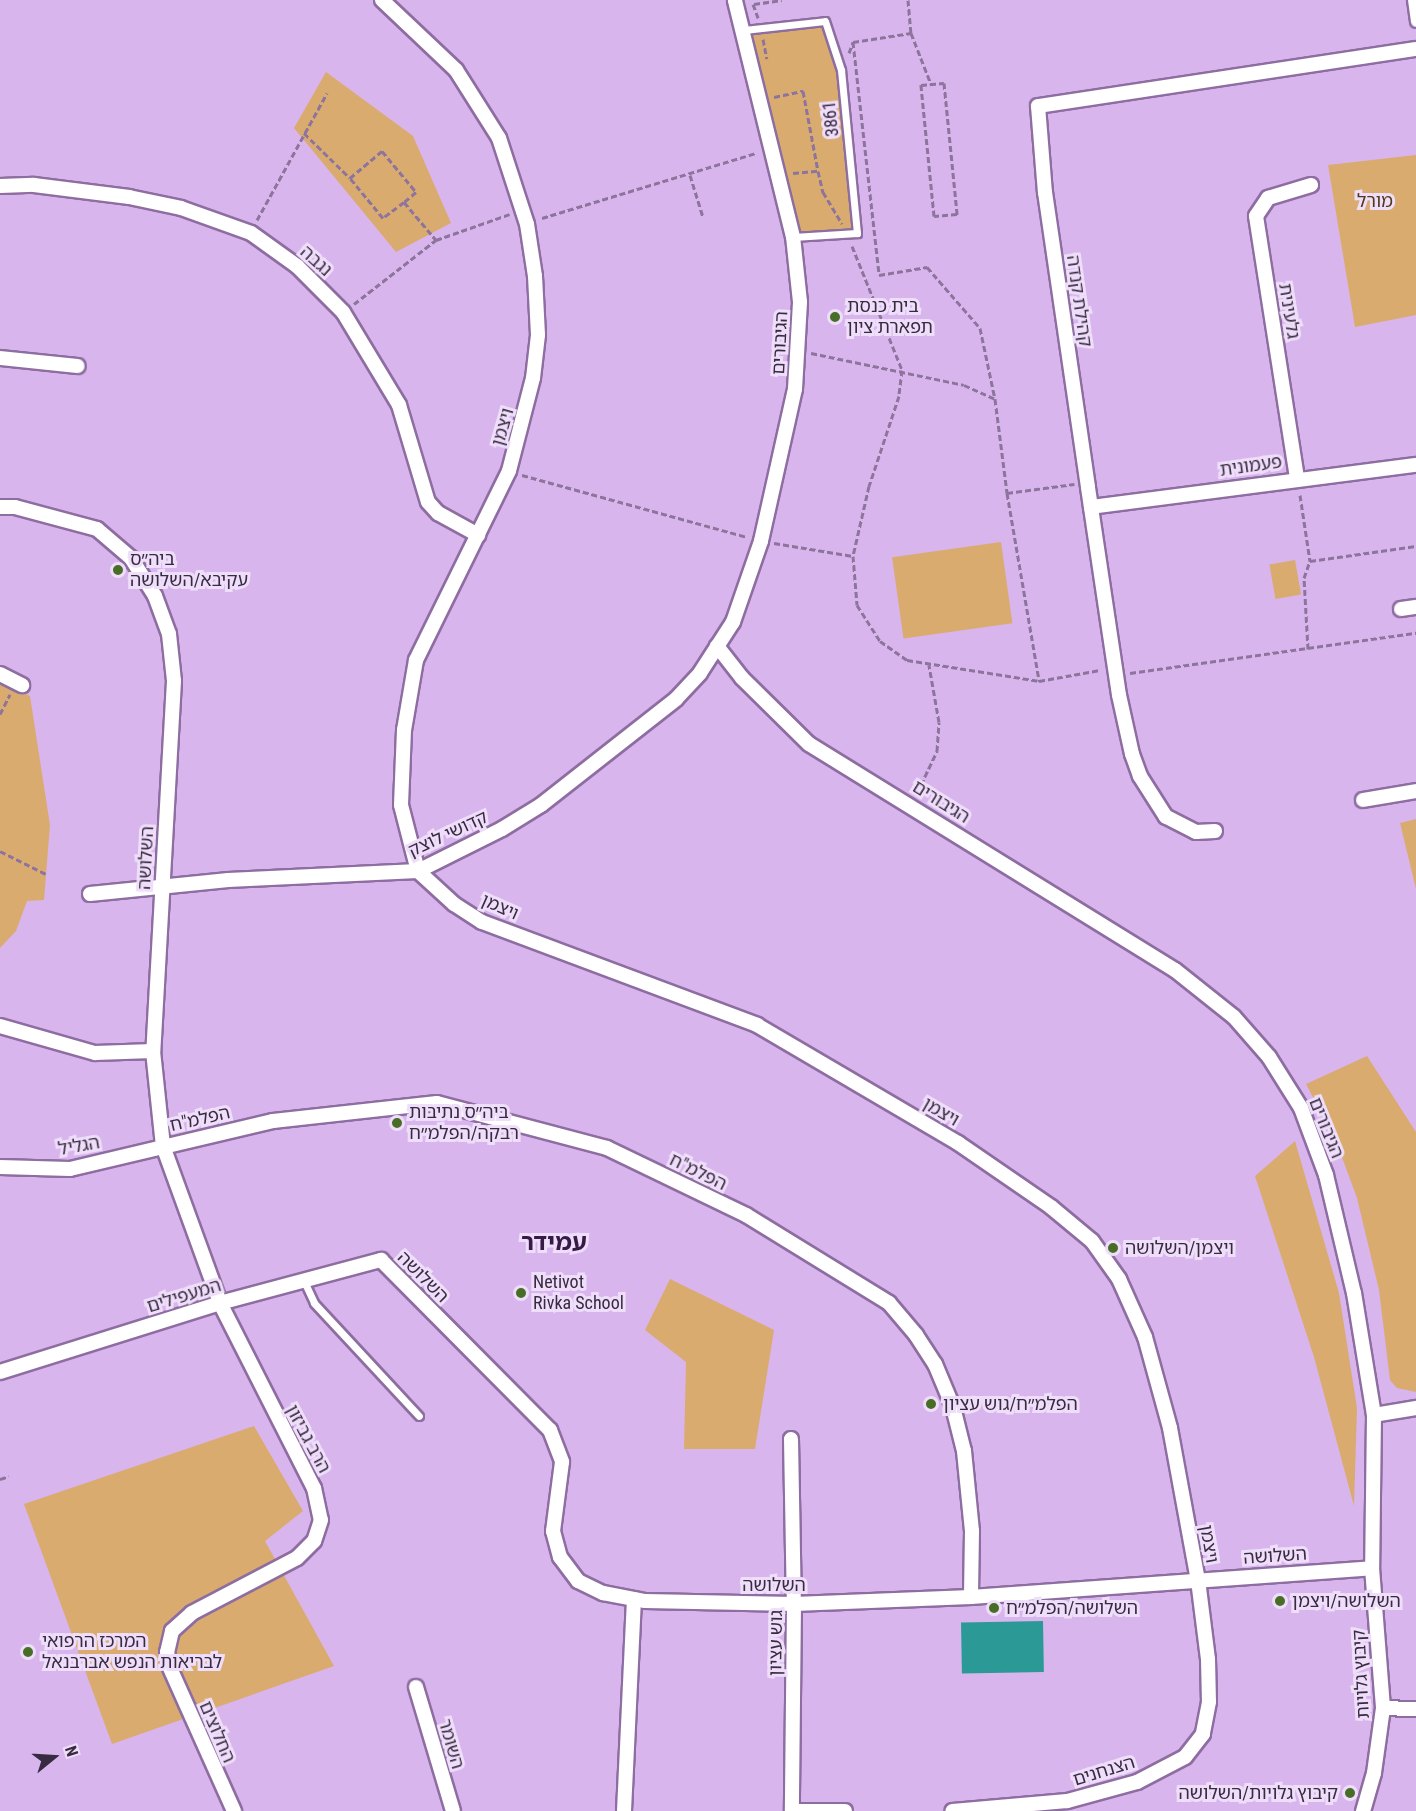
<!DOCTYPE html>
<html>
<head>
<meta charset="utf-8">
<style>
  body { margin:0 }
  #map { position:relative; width:1416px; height:1811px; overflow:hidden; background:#d8b5ed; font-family:"Roboto Condensed","Noto Sans Hebrew",sans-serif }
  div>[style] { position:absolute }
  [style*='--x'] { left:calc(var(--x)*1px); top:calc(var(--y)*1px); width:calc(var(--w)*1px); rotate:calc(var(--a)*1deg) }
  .green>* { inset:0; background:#daab6f; transform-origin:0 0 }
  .water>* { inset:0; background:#2b9a97; transform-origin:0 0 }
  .path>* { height:3px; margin-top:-1.5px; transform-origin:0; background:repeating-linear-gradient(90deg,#8d749c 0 6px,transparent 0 9px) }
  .roads { filter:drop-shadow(2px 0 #8e6da1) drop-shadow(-2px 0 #8e6da1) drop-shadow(0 2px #8e6da1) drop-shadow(0 -2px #8e6da1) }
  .service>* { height:7px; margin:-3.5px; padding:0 3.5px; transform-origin:3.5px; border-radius:3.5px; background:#fff }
  .pedestrian>* { height:10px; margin:-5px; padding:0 5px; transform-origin:5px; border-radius:5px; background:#fff }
  .minor>* { height:14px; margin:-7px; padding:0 7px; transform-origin:7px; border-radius:7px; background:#fff }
  .dots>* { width:16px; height:16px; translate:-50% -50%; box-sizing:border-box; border:3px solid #efdefa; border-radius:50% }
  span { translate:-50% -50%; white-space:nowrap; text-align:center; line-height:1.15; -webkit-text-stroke:6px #efdefa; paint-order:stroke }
  .street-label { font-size:18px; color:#382a40 }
  .park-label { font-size:18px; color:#513816 }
  .poi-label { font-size:18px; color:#382a40 }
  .left { translate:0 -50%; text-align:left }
  .right { translate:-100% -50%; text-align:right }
  .district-label { font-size:24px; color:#371a47; font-weight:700 }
  .north { position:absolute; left:24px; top:1727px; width:60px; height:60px; -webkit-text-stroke:4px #efdefa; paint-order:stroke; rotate:72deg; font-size:16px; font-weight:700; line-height:24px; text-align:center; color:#382a40 }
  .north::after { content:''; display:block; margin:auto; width:21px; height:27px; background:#382a40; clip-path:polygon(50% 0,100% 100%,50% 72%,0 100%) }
</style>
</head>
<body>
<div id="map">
  <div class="green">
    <i style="clip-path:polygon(825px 21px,841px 70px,857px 233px,793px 237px,744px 30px)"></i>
    <i style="clip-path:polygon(326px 72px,413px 136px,451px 223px,396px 252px,294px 128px)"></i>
    <i style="clip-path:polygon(1416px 155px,1416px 315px,1355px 327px,1328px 165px)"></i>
    <i style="left:1001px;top:542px;width:82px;height:110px;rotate:82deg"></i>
    <i style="left:1295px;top:560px;width:35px;height:26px;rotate:80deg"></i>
    <i style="clip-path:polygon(0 682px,30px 696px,50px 825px,44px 900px,27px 901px,16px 931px,0 948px)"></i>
    <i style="clip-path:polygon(1416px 819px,1416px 889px,1400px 823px)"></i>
    <i style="clip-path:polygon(1367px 1056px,1416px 1132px,1416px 1392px,1397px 1388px,1390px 1380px,1379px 1290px,1357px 1198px,1336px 1141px,1306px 1084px)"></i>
    <i style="clip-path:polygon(1295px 1141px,1339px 1293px,1357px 1408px,1354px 1506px,1314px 1357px,1255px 1176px)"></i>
    <i style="clip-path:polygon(670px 1279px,774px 1330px,755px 1449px,684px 1449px,686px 1362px,645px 1330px)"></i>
    <i style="clip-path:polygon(254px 1426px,303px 1511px,265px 1541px,334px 1666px,112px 1744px,24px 1504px)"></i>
  </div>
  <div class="water">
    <i style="left:1043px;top:1621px;width:51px;height:82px;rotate:89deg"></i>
  </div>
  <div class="path">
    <i style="--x:908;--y:0;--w:33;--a:85"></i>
    <i style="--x:911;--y:33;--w:55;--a:68.6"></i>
    <i style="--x:753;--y:4;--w:15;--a:70"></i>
    <i style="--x:754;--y:4;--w:28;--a:-8"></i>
    <i style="--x:763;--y:39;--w:20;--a:79"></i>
    <i style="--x:853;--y:42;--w:234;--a:83.6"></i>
    <i style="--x:879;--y:275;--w:49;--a:-9.5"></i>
    <i style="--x:927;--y:267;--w:81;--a:49"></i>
    <i style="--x:980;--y:328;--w:73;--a:78.1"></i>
    <i style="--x:995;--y:399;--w:95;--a:82.7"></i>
    <i style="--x:1007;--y:493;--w:68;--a:-7.7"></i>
    <i style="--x:849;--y:53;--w:12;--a:-70"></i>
    <i style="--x:853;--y:42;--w:59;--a:-8.8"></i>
    <i style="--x:944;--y:83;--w:132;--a:84.3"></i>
    <i style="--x:957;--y:214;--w:23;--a:175"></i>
    <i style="--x:934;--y:216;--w:132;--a:-95.7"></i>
    <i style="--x:921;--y:85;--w:23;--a:-5"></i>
    <i style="--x:774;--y:97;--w:30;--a:-12"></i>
    <i style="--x:803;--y:91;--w:81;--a:79.4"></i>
    <i style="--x:304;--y:133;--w:64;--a:44.4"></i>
    <i style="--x:793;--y:173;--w:25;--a:-5"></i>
    <i style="--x:818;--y:171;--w:22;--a:77"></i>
    <i style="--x:823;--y:192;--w:37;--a:59"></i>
    <i style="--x:690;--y:175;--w:44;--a:72.8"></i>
    <i style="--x:404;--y:202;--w:26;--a:143"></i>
    <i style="--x:383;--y:218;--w:52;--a:-129.5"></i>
    <i style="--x:350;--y:178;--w:42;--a:-40.2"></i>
    <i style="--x:382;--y:151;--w:53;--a:50.3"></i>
    <i style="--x:416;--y:192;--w:16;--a:140"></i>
    <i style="--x:404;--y:202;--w:50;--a:49.9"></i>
    <i style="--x:542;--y:218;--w:224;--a:-16.9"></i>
    <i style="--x:257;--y:220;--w:145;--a:-61.1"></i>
    <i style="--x:852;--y:246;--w:134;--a:68"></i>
    <i style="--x:902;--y:370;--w:26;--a:97"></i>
    <i style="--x:899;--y:396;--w:95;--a:108.4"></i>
    <i style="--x:869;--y:486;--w:72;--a:102.9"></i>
    <i style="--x:853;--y:556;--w:49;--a:85.3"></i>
    <i style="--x:857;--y:605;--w:43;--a:57.4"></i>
    <i style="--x:880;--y:641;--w:33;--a:35"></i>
    <i style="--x:907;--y:660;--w:134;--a:9"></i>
    <i style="--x:354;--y:304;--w:104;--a:-38"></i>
    <i style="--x:436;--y:240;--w:78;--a:-19.4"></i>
    <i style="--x:811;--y:353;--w:156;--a:11.8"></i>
    <i style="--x:964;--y:385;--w:34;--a:24"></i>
    <i style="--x:522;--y:475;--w:233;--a:15.4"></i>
    <i style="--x:1007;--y:493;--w:191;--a:80.3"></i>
    <i style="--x:1039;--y:681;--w:62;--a:-10.2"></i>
    <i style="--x:1300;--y:495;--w:67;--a:81.4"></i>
    <i style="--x:1310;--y:561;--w:107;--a:-8.1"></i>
    <i style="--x:774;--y:543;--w:80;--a:9.3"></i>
    <i style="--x:1308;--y:649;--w:71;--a:-93.2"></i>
    <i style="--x:1304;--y:578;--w:18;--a:-71"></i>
    <i style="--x:1130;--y:673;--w:289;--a:-8"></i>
    <i style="--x:0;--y:714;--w:22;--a:-63"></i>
    <i style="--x:917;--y:793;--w:47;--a:-64.5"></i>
    <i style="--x:937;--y:751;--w:29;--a:-86"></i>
    <i style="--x:939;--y:722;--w:58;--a:-100"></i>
    <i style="--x:0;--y:851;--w:51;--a:26.6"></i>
    <i style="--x:0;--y:1479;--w:9;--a:-18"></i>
  </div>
  <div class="roads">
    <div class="service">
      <i style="--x:744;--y:30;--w:81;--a:-6.3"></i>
      <i style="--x:825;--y:21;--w:52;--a:71.9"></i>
      <i style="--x:841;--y:70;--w:164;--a:84.4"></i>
      <i style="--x:857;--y:233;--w:64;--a:176.4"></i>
      <i style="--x:303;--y:1279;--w:26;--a:65"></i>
      <i style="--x:314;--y:1303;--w:154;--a:47.1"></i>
    </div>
    <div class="pedestrian">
      <i style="--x:1413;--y:0;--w:22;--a:82"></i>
    </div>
    <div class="minor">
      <i style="--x:382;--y:0;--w:102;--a:43.4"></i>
      <i style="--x:456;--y:70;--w:80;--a:57.7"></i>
      <i style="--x:499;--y:138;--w:90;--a:72"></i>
      <i style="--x:527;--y:224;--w:53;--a:81.3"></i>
      <i style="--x:535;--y:276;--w:59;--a:87.1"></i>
      <i style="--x:538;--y:335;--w:43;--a:96.6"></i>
      <i style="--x:533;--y:378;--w:96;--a:104.5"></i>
      <i style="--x:509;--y:471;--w:211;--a:116.2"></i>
      <i style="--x:416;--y:660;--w:71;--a:99.7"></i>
      <i style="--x:404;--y:730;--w:75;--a:92.3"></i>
      <i style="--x:401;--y:805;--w:68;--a:75.6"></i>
      <i style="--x:418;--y:871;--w:49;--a:42.5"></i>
      <i style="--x:454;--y:904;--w:33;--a:33"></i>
      <i style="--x:482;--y:922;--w:294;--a:20.5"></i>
      <i style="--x:757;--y:1025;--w:233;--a:30.4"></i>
      <i style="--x:958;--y:1143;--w:113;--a:34.5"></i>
      <i style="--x:1051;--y:1207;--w:53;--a:39.7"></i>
      <i style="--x:1092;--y:1241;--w:47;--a:54.6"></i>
      <i style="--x:1119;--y:1279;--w:64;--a:65.9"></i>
      <i style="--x:1145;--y:1337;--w:94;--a:74.6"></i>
      <i style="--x:1170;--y:1428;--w:155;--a:79.6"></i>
      <i style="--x:1198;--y:1580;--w:80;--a:82.8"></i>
      <i style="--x:1208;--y:1659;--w:43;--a:88.7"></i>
      <i style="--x:1209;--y:1702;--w:33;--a:101"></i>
      <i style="--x:1203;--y:1734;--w:29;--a:128"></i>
      <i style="--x:1185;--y:1757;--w:54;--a:152.5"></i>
      <i style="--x:1137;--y:1782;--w:73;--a:164.8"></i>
      <i style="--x:1067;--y:1801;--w:115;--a:175"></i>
      <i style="--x:0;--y:186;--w:34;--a:-2"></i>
      <i style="--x:34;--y:185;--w:96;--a:7.2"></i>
      <i style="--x:129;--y:197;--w:53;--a:11.9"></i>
      <i style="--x:181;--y:208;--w:74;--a:19.7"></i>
      <i style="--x:251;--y:233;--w:57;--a:35.7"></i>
      <i style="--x:297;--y:266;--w:65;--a:45"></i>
      <i style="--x:343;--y:312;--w:109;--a:58.9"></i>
      <i style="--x:399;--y:405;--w:101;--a:73.4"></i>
      <i style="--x:428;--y:502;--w:15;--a:48"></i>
      <i style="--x:438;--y:513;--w:46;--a:28.8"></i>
      <i style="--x:0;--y:358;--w:78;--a:5.9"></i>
      <i style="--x:1297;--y:478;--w:265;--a:-98.9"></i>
      <i style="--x:1256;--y:216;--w:22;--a:-56"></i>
      <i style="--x:1268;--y:198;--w:45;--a:-16.8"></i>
      <i style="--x:0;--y:507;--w:15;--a:0"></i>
      <i style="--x:15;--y:507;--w:85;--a:15"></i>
      <i style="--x:97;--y:529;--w:45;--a:40.5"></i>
      <i style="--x:131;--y:558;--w:45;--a:57.7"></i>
      <i style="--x:155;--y:596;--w:40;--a:69.8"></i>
      <i style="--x:169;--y:634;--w:47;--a:83.9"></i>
      <i style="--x:174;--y:681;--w:371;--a:93.2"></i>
      <i style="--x:153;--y:1051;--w:96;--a:84"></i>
      <i style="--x:163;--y:1146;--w:167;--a:70"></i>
      <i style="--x:220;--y:1303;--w:208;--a:63.1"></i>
      <i style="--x:314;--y:1488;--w:33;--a:78"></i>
      <i style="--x:321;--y:1520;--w:22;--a:108"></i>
      <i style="--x:314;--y:1541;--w:24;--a:135"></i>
      <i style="--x:297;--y:1558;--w:119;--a:152.4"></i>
      <i style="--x:192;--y:1613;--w:27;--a:138"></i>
      <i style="--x:172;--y:1631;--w:22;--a:103"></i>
      <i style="--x:167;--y:1652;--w:16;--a:79"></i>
      <i style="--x:170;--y:1668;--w:157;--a:65.9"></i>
      <i style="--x:1091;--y:507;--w:328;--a:-7.4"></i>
      <i style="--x:1401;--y:609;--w:15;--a:-8"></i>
      <i style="--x:717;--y:646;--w:41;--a:52"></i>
      <i style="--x:742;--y:678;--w:94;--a:44.6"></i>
      <i style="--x:809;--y:744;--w:430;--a:31.7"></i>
      <i style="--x:1175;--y:970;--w:75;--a:38.5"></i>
      <i style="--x:1234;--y:1017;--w:53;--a:48.8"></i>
      <i style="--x:1269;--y:1057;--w:60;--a:57.9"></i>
      <i style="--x:1301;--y:1108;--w:72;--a:69.5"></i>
      <i style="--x:1326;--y:1175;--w:121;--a:76.7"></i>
      <i style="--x:1354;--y:1293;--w:124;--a:80.7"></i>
      <i style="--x:1374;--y:1415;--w:153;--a:90.7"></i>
      <i style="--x:1372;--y:1568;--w:140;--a:85.5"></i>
      <i style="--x:1383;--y:1708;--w:66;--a:97.9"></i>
      <i style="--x:1374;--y:1773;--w:40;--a:106"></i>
      <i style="--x:0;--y:674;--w:25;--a:27"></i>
      <i style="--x:1363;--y:800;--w:54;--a:-9.6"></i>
      <i style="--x:1215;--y:831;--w:19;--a:177"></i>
      <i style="--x:1196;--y:832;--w:34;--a:-153"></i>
      <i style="--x:1166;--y:817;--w:49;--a:-122.4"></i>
      <i style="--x:1140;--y:776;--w:23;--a:-110"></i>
      <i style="--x:1132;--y:754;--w:60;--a:-102.4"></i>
      <i style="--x:1119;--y:695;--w:210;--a:-98.5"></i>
      <i style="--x:1088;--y:487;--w:297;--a:-98.3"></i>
      <i style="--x:1045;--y:193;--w:87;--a:-94.6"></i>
      <i style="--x:1038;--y:106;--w:382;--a:-8.6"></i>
      <i style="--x:90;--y:894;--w:139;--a:-5.8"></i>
      <i style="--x:228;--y:880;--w:190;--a:-2.7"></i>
      <i style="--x:418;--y:871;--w:94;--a:-26.6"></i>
      <i style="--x:502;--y:829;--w:46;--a:-31.6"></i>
      <i style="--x:541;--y:805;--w:172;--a:-38.1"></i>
      <i style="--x:676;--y:699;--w:35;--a:-47"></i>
      <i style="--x:700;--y:673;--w:61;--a:-57.1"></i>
      <i style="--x:733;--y:622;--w:86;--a:-70.9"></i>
      <i style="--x:761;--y:541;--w:156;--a:-77.4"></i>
      <i style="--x:795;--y:389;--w:87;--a:-86.7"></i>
      <i style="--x:800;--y:302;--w:65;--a:-96.1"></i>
      <i style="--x:793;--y:237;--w:244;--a:-103.8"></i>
      <i style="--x:0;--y:1026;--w:99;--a:15.9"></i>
      <i style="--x:95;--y:1053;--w:58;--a:-2"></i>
      <i style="--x:0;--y:1167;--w:70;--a:1.6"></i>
      <i style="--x:70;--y:1169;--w:209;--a:-13.3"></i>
      <i style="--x:273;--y:1121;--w:165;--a:-6.3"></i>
      <i style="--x:437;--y:1103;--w:176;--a:14.8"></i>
      <i style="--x:607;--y:1148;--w:154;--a:25.7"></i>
      <i style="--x:746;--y:1215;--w:168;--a:31.6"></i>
      <i style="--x:889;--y:1303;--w:42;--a:49.8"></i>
      <i style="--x:916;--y:1335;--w:35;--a:57"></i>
      <i style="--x:935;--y:1364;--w:47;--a:67.3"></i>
      <i style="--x:953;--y:1407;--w:45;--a:76"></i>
      <i style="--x:964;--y:1451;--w:80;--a:84.3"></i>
      <i style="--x:972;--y:1531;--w:66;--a:90.9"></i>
      <i style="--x:0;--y:1372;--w:231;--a:-17.4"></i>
      <i style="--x:220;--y:1303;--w:167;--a:-15"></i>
      <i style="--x:381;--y:1260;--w:240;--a:45.2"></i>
      <i style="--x:550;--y:1430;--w:34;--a:69"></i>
      <i style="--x:562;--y:1462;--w:70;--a:97.4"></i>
      <i style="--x:553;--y:1531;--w:27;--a:75"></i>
      <i style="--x:560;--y:1557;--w:30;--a:53"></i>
      <i style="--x:578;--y:1581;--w:28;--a:26"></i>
      <i style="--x:603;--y:1593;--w:43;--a:10.8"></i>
      <i style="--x:645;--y:1601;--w:149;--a:1.2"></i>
      <i style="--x:794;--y:1604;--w:177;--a:-2.3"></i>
      <i style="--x:971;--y:1597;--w:402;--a:-4.1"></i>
      <i style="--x:1374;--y:1415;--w:43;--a:-9.5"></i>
      <i style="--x:791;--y:1439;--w:165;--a:89"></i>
      <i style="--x:794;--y:1604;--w:207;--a:90.6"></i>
      <i style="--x:416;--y:1687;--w:129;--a:73.4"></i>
      <i style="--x:1383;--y:1708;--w:33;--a:2"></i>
      <i style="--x:624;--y:1811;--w:212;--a:-87.3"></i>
      <i style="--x:792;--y:1811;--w:53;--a:0"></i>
    </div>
  </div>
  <div class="dots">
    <i style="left:835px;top:317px;background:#486d26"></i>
    <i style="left:118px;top:570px;background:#486d26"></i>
    <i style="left:397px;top:1123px;background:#486d26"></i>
    <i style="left:1113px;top:1248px;background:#486d26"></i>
    <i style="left:521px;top:1293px;background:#486d26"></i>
    <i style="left:931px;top:1404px;background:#486d26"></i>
    <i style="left:1280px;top:1601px;background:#486d26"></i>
    <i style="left:994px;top:1608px;background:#486d26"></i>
    <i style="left:28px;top:1652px;background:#486d26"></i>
    <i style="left:1350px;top:1793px;background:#486d26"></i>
  </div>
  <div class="street-label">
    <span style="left:831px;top:119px;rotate:-96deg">3861</span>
    <span style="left:316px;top:261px;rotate:42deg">נגבה</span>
    <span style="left:1079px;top:301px;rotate:82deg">קהילת קנדה</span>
    <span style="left:1289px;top:311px;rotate:81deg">גלעינית</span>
    <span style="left:780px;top:343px;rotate:-87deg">הגיבורים</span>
    <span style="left:503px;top:427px;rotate:-74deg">ויצמן</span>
    <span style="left:1251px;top:466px;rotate:-8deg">פעמונית</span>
    <span style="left:941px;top:802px;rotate:32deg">הגיבורים</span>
    <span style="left:448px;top:834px;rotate:-25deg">קדושי לוצק</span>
    <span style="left:146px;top:858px;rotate:-87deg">השלושה</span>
    <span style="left:500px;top:907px;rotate:24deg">ויצמן</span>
    <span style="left:941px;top:1112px;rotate:30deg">ויצמן</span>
    <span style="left:200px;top:1119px;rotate:-13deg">הפלמ"ח</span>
    <span style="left:1326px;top:1128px;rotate:68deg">הגיבורים</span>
    <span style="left:79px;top:1146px;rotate:-10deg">הגליל</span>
    <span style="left:698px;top:1172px;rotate:26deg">הפלמ"ח</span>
    <span style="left:423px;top:1277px;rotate:45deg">השלושה</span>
    <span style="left:184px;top:1296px;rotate:-17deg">המעפילים</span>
    <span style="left:308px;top:1439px;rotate:62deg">הרב גביזון</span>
    <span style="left:1209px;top:1544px;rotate:80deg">ויצמן</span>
    <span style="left:1275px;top:1556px;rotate:-4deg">השלושה</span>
    <span style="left:774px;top:1585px">השלושה</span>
    <span style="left:776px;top:1643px;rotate:-89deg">גוש עציון</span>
    <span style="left:1361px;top:1674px;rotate:-93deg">קיבוץ גלויות</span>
    <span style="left:217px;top:1732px;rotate:67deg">החלוצים</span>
    <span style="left:451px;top:1744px;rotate:74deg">השומר</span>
    <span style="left:1104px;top:1771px;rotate:-17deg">הצנחנים</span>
  </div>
  <div class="park-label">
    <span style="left:1375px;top:201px">מורל</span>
  </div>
  <div class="poi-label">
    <span class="left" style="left:847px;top:317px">בית כנסת<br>תפארת ציון</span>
    <span class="left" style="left:130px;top:570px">ביה״ס<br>עקיבא/השלושה</span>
    <span class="left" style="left:409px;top:1123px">ביה״ס נתיבות<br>רבקה/הפלמ״ח</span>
    <span class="left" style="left:1125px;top:1248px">ויצמן/השלושה</span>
    <span class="left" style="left:533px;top:1293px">Netivot<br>Rivka School</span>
    <span class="left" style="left:943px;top:1404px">הפלמ״ח/גוש עציון</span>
    <span class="left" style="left:1292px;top:1601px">השלושה/ויצמן</span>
    <span class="left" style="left:1006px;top:1608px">השלושה/הפלמ״ח</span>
    <span class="left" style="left:42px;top:1652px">המרכז הרפואי<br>לבריאות הנפש אברבנאל</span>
    <span class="right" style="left:1338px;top:1793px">קיבוץ גלויות/השלושה</span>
  </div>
  <div class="district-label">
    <span style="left:554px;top:1243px">עמידר</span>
  </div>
  <div class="north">N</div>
</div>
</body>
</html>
